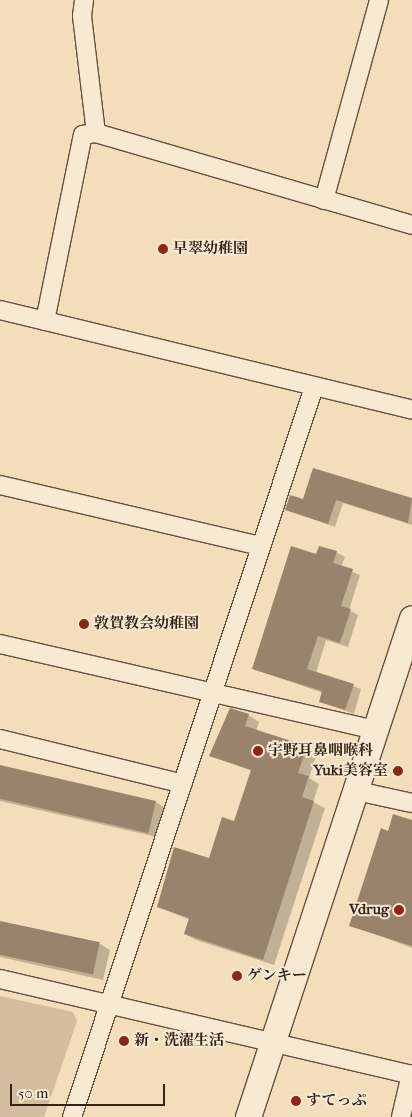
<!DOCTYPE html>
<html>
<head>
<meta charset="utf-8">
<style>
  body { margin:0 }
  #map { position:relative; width:412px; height:1117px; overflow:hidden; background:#f3ddba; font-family:"IM FELL French Canon","Noto Serif JP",serif }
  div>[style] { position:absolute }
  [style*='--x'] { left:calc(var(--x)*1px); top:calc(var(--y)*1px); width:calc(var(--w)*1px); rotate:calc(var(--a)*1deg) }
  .green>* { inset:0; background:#d3bd9e }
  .shadow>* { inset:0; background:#0003 }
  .building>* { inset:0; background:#99836c; transform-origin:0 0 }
  .roads { filter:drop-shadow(1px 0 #675040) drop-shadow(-1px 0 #675040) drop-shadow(0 1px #675040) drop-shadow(0 -1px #675040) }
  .street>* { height:18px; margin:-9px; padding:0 9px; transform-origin:9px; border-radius:9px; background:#f7e9d2 }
  .secondary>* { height:25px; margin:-12.5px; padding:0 12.5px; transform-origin:12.5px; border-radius:12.5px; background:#f7e9d2 }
  .dots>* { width:14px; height:14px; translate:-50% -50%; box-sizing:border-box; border:2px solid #f7e9d2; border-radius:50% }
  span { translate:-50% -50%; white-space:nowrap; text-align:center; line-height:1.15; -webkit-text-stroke:4px #f7e9d2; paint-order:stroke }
  .poi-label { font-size:15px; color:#382118; font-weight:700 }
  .left { translate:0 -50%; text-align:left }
  .right { translate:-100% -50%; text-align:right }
  .scale { position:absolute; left:10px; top:1084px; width:155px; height:22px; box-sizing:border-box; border:2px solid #382118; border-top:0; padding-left:6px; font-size:15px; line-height:18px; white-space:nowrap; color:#382118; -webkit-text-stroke:4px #f7e9d2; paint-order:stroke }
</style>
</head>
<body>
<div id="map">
  <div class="green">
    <i style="clip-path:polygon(0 996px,73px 1012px,77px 1021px,44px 1117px,0 1117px)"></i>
  </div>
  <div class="shadow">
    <i style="clip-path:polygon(314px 470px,412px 499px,412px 525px,343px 503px,335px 527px,287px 510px,304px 501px)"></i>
    <i style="clip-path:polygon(336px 552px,345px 557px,341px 567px,360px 575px,349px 610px,358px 615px,348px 647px,326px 640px,316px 673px,361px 689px,354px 714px,320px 701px,323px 693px,254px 669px,317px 556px)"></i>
    <i style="clip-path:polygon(248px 715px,259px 722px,256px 731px,317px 753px,309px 778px,319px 784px,313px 802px,325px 808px,274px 965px,196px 940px,185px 934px,190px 920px,158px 907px,209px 859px,235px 822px,252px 771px,211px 755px)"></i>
    <i style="clip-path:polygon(0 766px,156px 802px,167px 809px,161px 838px,0 801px)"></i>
    <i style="clip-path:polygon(412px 822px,412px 948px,351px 925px,389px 832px)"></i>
    <i style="clip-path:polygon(0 922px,100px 944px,110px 950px,103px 980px,0 957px)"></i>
  </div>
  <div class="building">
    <i style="clip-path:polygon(313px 468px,412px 498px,408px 523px,336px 500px,328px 524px,285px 510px,290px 495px,303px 499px)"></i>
    <i style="clip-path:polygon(291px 546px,316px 554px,319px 546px,337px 551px,333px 563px,353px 569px,341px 606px,351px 609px,340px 643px,318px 636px,307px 669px,354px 684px,345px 710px,319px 702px,322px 691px,252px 669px)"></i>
    <i style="clip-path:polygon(230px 708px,249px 714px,245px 726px,307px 746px,298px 773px,309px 776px,302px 797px,314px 801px,263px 960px,184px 934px,189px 918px,157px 907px,174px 847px,209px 858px,222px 817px,234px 821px,251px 770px,209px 756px)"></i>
    <i style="left:0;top:765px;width:160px;height:33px;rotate:13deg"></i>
    <i style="clip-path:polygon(393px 814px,412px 820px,412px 946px,349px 926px,381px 828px,388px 831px)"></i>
    <i style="left:0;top:921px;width:102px;height:33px;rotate:12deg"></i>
  </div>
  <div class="roads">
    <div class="street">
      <i style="--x:84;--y:0;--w:16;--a:97"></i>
      <i style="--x:82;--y:16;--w:118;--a:83.2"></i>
      <i style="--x:324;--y:200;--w:207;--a:-74.6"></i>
      <i style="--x:0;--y:310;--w:424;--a:13.6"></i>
      <i style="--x:45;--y:321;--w:190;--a:-78.5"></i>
      <i style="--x:83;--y:135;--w:13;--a:-9"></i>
      <i style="--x:96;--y:133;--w:329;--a:16.2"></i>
      <i style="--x:0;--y:485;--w:267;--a:13.2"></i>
      <i style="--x:0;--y:644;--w:385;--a:12.9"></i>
      <i style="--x:0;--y:739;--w:188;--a:13.8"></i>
      <i style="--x:357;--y:791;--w:56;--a:12.3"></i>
      <i style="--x:0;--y:979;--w:423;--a:13.1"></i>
      <i style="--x:72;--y:1117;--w:769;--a:-71.66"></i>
      <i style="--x:401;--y:1117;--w:44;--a:-76.9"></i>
    </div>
    <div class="secondary">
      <i style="--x:248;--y:1117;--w:525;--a:-71.81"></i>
    </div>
  </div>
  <div class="dots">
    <i style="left:163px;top:249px;background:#8f2418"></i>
    <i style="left:84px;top:624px;background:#8f2418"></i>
    <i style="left:258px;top:751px;background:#8f2418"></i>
    <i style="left:398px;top:771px;background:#8f2418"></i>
    <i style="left:399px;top:910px;background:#8f2418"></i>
    <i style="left:237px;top:976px;background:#8f2418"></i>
    <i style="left:124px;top:1041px;background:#8f2418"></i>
    <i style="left:296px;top:1101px;background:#8f2418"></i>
  </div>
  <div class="poi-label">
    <span class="left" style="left:173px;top:249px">早翠幼稚園</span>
    <span class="left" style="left:94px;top:624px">敦賀教会幼稚園</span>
    <span class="left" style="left:268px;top:751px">宇野耳鼻咽喉科</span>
    <span class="right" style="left:388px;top:771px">Yuki美容室</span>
    <span class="right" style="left:389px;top:910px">Vdrug</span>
    <span class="left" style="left:247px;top:976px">ゲンキー</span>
    <span class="left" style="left:134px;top:1041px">新・洗濯生活</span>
    <span class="left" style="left:306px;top:1101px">すてっぷ</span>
  </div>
  <div class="scale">50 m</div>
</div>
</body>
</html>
